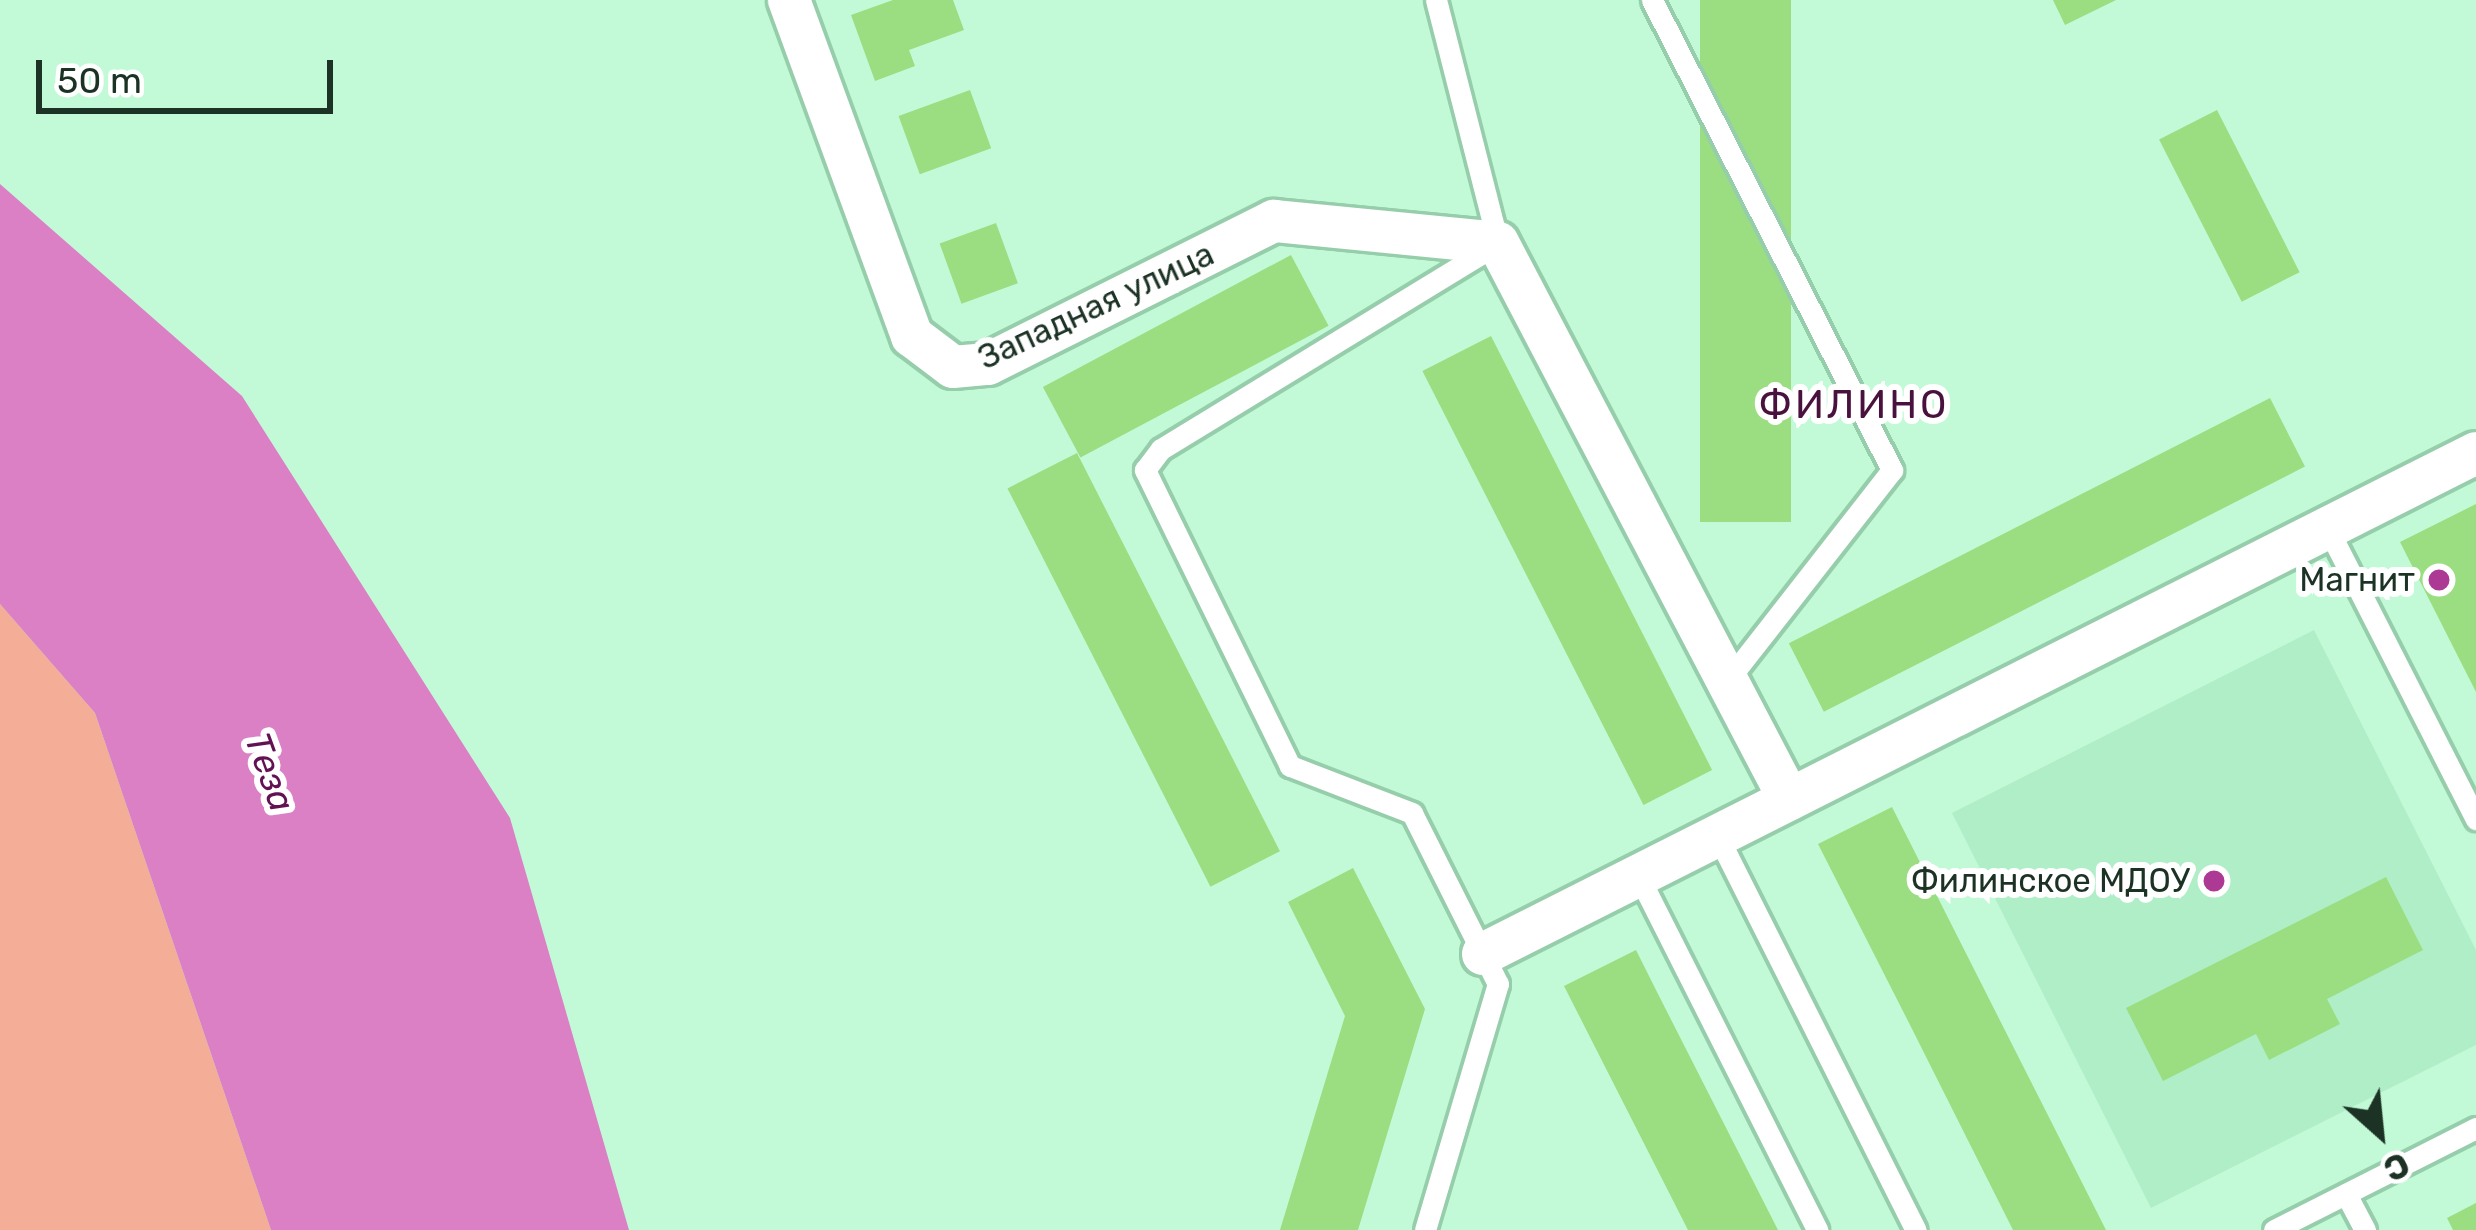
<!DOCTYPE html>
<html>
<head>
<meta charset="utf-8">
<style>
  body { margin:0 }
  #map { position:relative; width:2476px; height:1230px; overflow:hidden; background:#c2fad7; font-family:Rubik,sans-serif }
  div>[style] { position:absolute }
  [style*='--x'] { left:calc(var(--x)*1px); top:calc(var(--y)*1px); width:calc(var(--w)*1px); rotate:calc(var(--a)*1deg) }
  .built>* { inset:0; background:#b0eec8 }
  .green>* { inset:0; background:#f4ad97 }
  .water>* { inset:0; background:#db80c4 }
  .building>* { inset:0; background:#9bdd81; transform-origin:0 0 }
  .roads { filter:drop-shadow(3px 0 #96cdab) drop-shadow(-3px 0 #96cdab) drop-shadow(0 3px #96cdab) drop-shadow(0 -3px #96cdab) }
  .lane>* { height:21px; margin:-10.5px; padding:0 10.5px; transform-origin:10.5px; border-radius:10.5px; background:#fff }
  .street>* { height:42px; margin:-21px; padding:0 21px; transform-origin:21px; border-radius:21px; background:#fff }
  .dots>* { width:33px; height:33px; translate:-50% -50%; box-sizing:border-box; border:6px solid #fff; border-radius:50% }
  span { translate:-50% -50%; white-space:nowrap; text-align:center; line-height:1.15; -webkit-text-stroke:12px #fff; paint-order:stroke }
  .street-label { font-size:33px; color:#1c3225 }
  .poi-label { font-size:33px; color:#1c3225 }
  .right { translate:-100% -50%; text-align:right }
  .water-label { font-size:36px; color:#621153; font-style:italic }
  .quarter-label { font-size:39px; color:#49123e; letter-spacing:3px }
  .north { position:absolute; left:2320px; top:1074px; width:120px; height:120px; -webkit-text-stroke:9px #fff; paint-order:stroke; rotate:153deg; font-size:33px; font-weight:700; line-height:48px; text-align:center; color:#1c3225 }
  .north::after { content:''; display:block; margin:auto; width:42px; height:54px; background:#1c3225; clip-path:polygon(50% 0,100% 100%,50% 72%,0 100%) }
  .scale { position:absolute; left:36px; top:60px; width:297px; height:54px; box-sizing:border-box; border:6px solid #1c3225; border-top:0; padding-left:15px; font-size:36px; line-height:42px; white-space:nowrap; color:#1c3225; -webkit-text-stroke:9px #fff; paint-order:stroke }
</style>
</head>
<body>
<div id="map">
  <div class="built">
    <i style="clip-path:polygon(2314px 630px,2476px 950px,2476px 1045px,2151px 1208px,1952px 813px)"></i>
  </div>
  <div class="green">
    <i style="clip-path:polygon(0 604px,95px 713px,271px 1230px,0 1230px)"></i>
  </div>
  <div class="water">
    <i style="clip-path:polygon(0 184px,242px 396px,510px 818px,629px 1230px,271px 1230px,95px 713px,0 604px)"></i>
  </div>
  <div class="building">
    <i style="clip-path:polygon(893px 0,953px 0,964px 30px,909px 50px,915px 66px,875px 81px,851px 15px)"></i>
    <i style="left:1700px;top:0;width:91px;height:522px"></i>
    <i style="clip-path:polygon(2053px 0,2116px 0,2065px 25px)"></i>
    <i style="left:970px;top:90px;width:62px;height:76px;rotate:70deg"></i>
    <i style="left:2217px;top:110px;width:182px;height:65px;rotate:63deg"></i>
    <i style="left:996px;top:223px;width:64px;height:60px;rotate:70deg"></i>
    <i style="left:1291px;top:255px;width:80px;height:281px;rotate:62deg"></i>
    <i style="left:1491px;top:336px;width:487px;height:77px;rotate:63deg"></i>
    <i style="left:2270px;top:398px;width:77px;height:540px;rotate:63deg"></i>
    <i style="left:1077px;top:453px;width:447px;height:78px;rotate:63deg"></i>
    <i style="clip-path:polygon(2476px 504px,2476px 692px,2400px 542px)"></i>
    <i style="clip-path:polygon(1892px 807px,2106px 1230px,2013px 1230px,1908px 1021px,1818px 844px)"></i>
    <i style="clip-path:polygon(1353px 868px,1425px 1009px,1358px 1230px,1280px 1230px,1345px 1016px,1288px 902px)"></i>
    <i style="clip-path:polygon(2386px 877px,2423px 950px,2327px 999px,2340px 1024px,2269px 1060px,2256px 1034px,2163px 1081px,2126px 1008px)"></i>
    <i style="clip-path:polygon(1636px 950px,1657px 992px,1778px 1230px,1688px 1230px,1564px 986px)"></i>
    <i style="clip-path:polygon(2476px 1203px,2476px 1230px,2453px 1230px,2447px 1218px)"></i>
  </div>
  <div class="roads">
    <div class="lane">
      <i style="--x:1652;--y:0;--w:528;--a:62.95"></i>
      <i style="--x:1892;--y:470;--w:266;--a:128"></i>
      <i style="--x:2327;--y:527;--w:328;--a:63"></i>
      <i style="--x:1717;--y:835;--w:442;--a:63.3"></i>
      <i style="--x:1638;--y:875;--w:398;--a:63.2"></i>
      <i style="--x:2346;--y:1194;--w:41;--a:62.2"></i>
      <i style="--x:1425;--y:1230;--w:257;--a:-73.5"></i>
      <i style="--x:1498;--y:984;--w:191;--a:-116.7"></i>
      <i style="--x:1412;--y:813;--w:131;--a:-158.9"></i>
      <i style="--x:1290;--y:766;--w:330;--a:-116.1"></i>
      <i style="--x:1145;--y:470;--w:26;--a:-53"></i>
      <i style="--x:1161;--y:449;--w:395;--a:-31.4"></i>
      <i style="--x:1498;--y:243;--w:251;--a:-104.3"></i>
      <i style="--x:2274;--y:1230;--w:226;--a:-26.8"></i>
    </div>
    <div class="street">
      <i style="--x:789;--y:0;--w:358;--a:69.9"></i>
      <i style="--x:912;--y:336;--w:51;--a:37.1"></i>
      <i style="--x:953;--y:367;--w:35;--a:-5"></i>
      <i style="--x:988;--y:364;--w:320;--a:-26.6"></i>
      <i style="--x:1274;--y:221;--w:225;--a:5.6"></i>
      <i style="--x:1498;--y:243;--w:628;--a:62.37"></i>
      <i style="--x:1483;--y:954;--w:1112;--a:-26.77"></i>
    </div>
  </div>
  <div class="dots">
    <i style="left:2439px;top:580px;background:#ac3a94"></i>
    <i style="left:2214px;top:881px;background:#ac3a94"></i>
  </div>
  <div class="street-label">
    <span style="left:1096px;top:306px;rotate:-25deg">Западная улица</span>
  </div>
  <div class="poi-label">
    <span class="right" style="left:2415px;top:580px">Магнит</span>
    <span class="right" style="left:2190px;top:881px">Филинское МДОУ</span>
  </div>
  <div class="water-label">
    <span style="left:270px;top:772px;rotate:70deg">Теза</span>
  </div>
  <div class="quarter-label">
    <span style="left:1854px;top:405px">ФИЛИНО</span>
  </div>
  <div class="north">С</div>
  <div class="scale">50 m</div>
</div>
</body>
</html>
